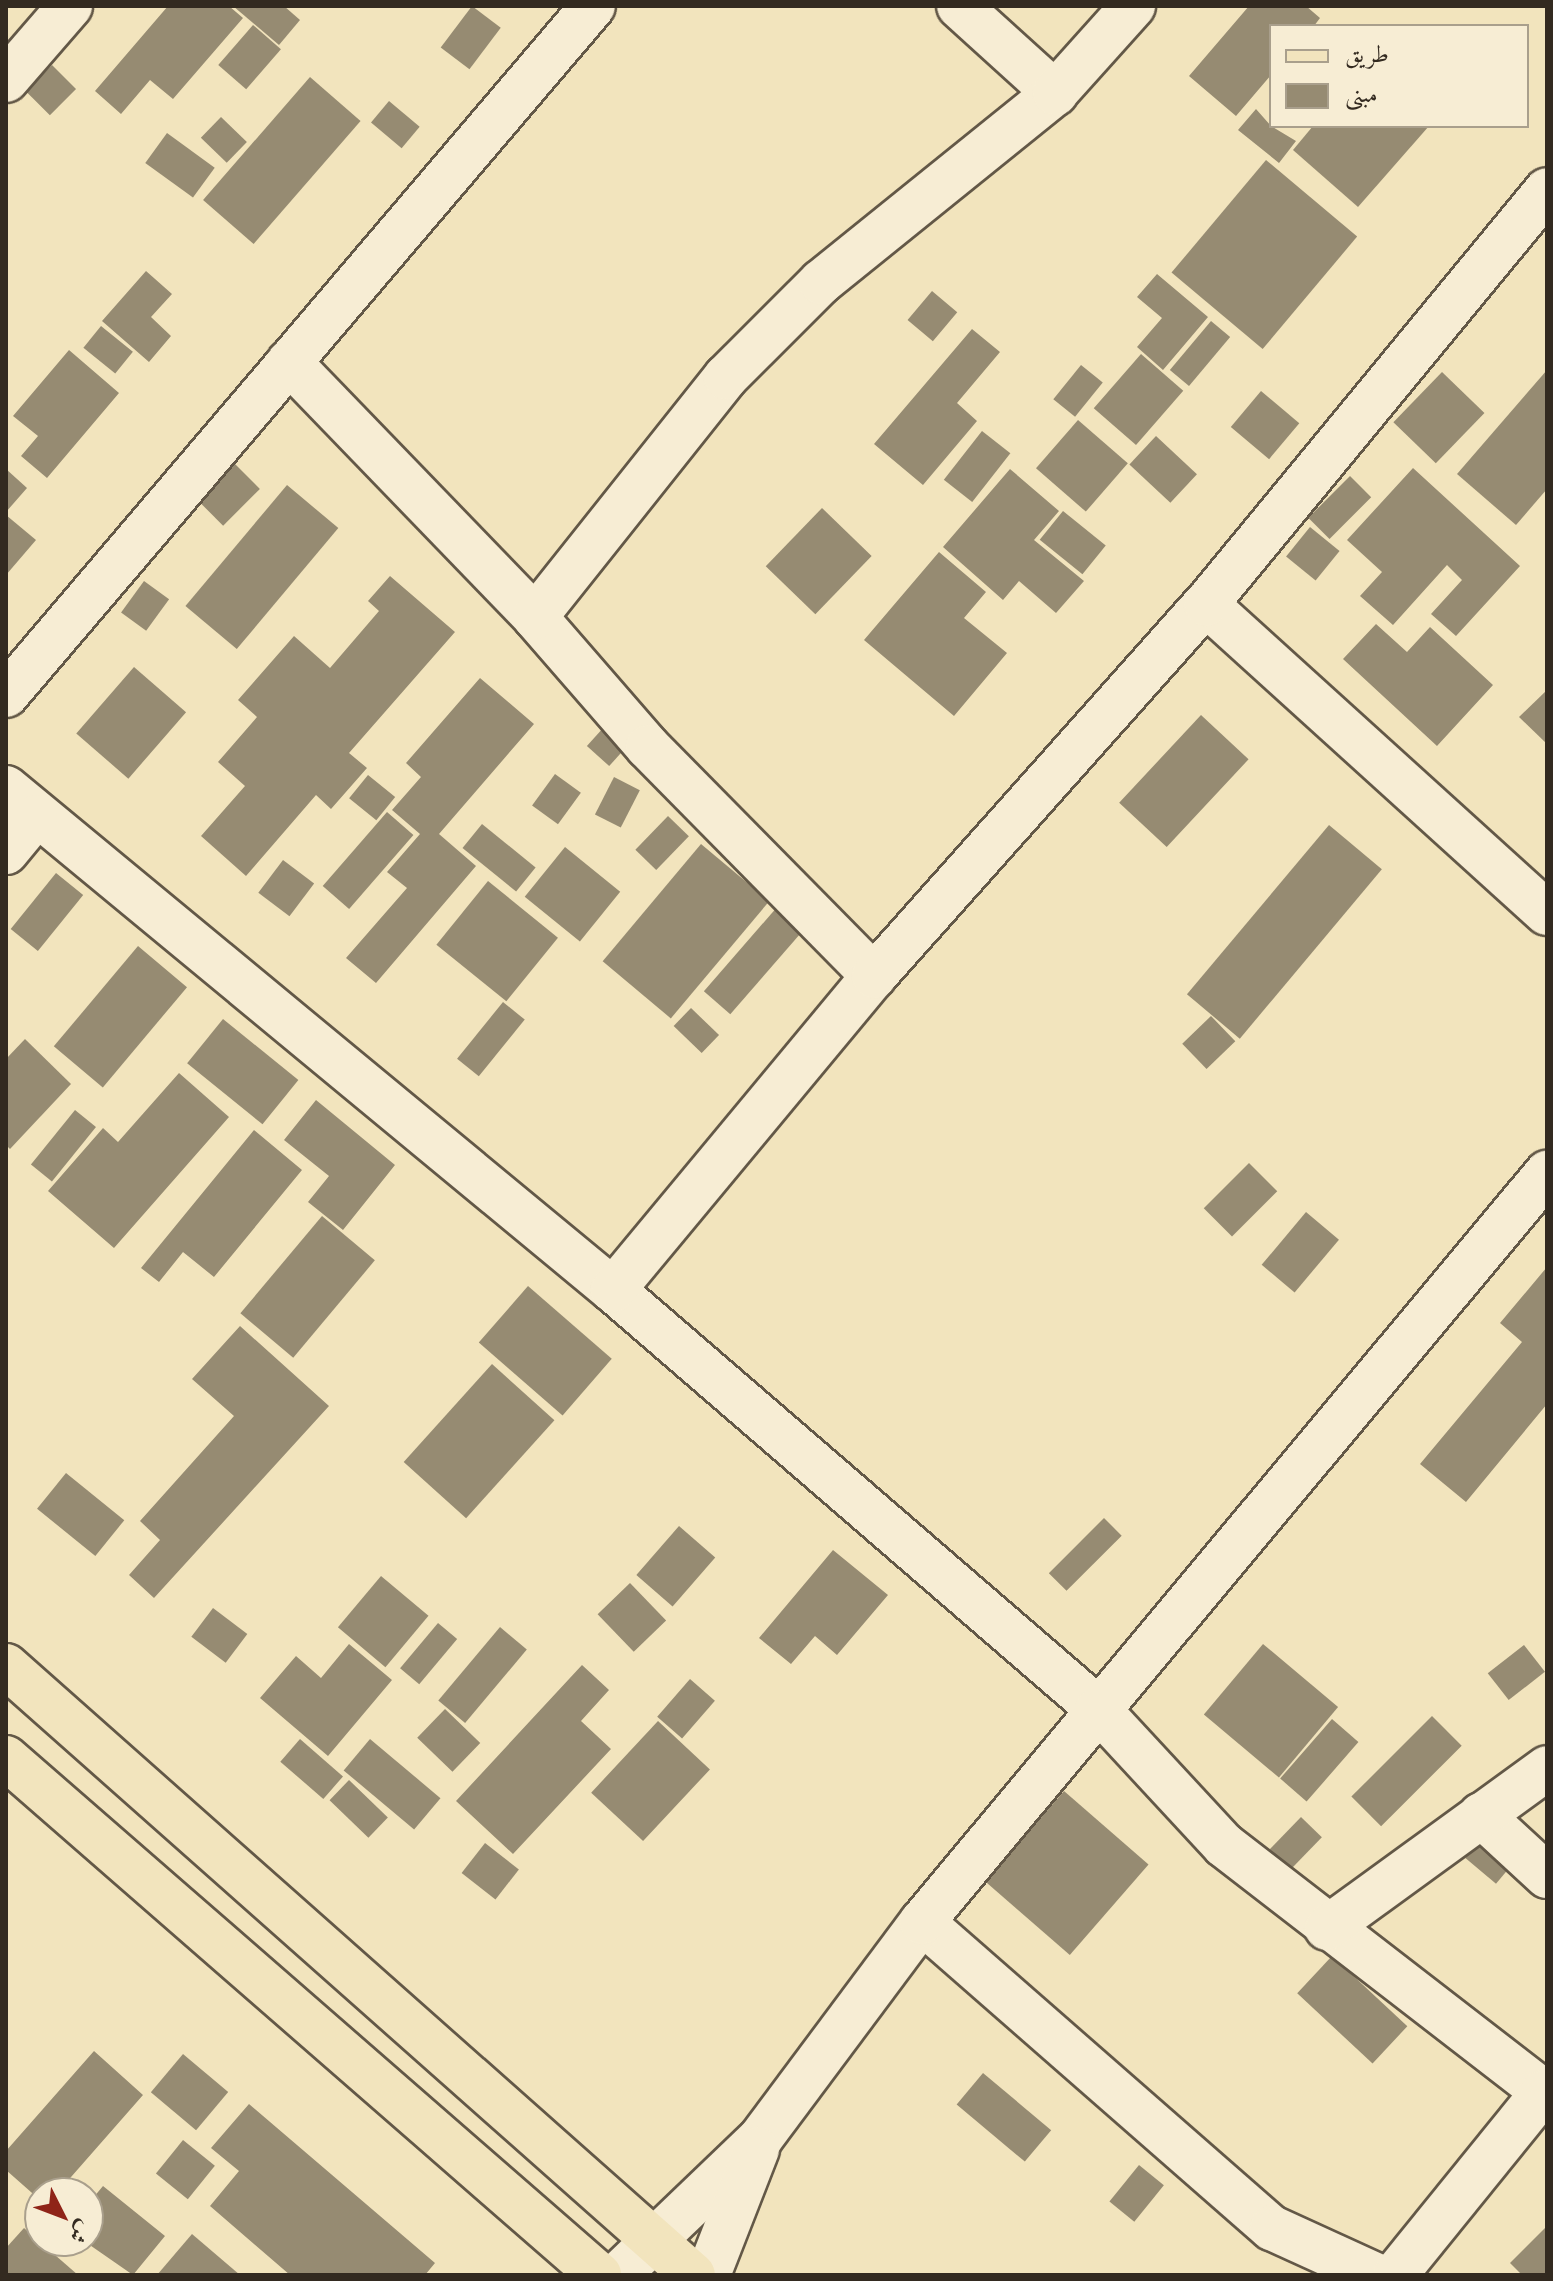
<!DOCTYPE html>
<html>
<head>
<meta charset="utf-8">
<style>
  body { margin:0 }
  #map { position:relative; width:1553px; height:2281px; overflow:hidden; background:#f2e4bd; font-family:"IM FELL Double Pica",Amiri,serif }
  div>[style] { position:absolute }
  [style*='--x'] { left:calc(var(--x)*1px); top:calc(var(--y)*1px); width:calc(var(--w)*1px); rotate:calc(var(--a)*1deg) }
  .building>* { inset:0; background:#968b72; transform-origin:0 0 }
  .roads { filter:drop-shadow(2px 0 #635847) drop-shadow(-2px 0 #635847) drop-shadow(0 2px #635847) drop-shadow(0 -2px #635847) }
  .minor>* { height:44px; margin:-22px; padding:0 22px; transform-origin:22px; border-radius:22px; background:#f7edd4 }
  .major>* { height:44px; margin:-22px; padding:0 22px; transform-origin:22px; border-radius:22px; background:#f2e4bd }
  span { translate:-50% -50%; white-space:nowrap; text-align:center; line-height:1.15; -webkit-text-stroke:8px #f7edd4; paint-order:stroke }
  .frame { position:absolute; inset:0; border:8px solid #332a20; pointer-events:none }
  .legend { position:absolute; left:1269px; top:24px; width:260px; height:104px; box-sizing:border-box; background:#f7edd4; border:2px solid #a99f8c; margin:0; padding:10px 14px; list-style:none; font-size:24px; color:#332a20 }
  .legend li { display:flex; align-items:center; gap:16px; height:40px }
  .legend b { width:40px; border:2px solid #a99f8c }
  .north { position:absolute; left:24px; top:2177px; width:80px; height:80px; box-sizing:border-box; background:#f7edd4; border:2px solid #a99f8c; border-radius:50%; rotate:132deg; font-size:22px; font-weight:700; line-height:32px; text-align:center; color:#332a20 }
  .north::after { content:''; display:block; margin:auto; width:28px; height:36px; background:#8f2418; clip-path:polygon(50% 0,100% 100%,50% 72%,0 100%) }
</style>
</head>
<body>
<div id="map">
  <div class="building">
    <i style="clip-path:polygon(168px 6px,229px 6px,243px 18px,173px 99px,150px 80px,121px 114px,95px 91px)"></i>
    <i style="clip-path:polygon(233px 6px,284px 6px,300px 20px,279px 45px)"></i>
    <i style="left:472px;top:6px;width:36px;height:52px;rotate:37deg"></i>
    <i style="clip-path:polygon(1249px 6px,1306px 6px,1320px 18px,1314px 26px,1271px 26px,1271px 75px,1236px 116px,1189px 76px)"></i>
    <i style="left:253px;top:25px;width:37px;height:53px;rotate:41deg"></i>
    <i style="left:52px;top:65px;width:34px;height:37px;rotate:45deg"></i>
    <i style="left:310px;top:77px;width:67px;height:163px;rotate:41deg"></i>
    <i style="left:389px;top:101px;width:40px;height:28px;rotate:40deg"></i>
    <i style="clip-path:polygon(1256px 109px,1271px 126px,1296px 141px,1279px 163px,1238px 130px)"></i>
    <i style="left:221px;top:117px;width:36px;height:29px;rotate:44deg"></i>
    <i style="clip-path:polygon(1313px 126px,1429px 126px,1358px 207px,1293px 150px)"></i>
    <i style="left:167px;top:133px;width:59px;height:37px;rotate:36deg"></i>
    <i style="left:1266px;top:160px;width:119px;height:147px;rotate:40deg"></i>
    <i style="clip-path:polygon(146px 271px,172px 294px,151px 317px,171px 336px,149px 362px,102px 321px)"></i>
    <i style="clip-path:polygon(1157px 274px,1208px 317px,1163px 370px,1137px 347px,1162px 318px,1137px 297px)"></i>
    <i style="left:932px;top:291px;width:33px;height:38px;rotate:40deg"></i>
    <i style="left:1211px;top:321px;width:25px;height:64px;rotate:40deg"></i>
    <i style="left:101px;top:326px;width:41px;height:28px;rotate:39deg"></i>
    <i style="clip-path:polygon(972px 329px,1000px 352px,957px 403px,977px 421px,923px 485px,874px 444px)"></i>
    <i style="clip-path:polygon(69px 350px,119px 393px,47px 478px,21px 456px,38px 436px,13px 416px)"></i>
    <i style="left:1141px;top:354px;width:56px;height:72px;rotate:41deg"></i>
    <i style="left:1081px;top:365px;width:28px;height:44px;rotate:39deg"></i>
    <i style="clip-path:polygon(1547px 370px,1547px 489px,1516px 525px,1457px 474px)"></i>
    <i style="left:1442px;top:372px;width:59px;height:70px;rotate:44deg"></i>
    <i style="left:1261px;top:391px;width:50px;height:47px;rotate:40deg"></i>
    <i style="left:1078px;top:420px;width:66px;height:64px;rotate:41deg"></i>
    <i style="left:982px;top:431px;width:36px;height:62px;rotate:38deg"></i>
    <i style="left:1156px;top:436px;width:56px;height:39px;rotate:43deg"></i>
    <i style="left:221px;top:450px;width:55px;height:52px;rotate:45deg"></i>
    <i style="clip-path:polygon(1413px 468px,1520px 566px,1456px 636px,1431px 614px,1462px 580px,1447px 565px,1393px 625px,1360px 596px,1382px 572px,1347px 540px)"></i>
    <i style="clip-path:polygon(6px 469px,27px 488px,6px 512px)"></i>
    <i style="clip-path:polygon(1010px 469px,1059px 511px,1034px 540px,1084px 581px,1056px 613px,1019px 581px,1003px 600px,943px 547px)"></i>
    <i style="left:1350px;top:476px;width:30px;height:59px;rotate:45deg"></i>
    <i style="left:287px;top:485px;width:67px;height:158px;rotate:40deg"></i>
    <i style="left:822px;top:508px;width:69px;height:81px;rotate:44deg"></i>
    <i style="left:1063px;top:511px;width:55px;height:37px;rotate:39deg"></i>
    <i style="clip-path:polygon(6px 515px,36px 540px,6px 575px)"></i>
    <i style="left:1310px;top:527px;width:38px;height:38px;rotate:39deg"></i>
    <i style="clip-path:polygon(939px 552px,986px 592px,964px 618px,1007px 653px,954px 716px,864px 640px)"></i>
    <i style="clip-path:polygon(390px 576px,455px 632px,349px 753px,367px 768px,331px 809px,316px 795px,246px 876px,201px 836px,245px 786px,218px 762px,257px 717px,238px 700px,294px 636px,330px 668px,379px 611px,368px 601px)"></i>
    <i style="left:144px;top:581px;width:31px;height:39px;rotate:36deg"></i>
    <i style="clip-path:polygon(1376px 624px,1407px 652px,1430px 627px,1493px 685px,1437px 746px,1343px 659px)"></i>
    <i style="left:134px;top:667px;width:69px;height:88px;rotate:41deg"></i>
    <i style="clip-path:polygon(480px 678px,534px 724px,439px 834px,476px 866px,376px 983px,346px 958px,407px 888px,387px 872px,420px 834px,392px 810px,421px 777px,406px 763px)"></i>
    <i style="clip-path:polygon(1547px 690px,1547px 744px,1519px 717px)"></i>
    <i style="left:1201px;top:715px;width:65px;height:120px;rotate:43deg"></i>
    <i style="left:613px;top:717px;width:30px;height:39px;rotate:42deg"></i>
    <i style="left:555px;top:774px;width:32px;height:39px;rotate:36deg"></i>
    <i style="left:368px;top:775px;width:35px;height:30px;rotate:39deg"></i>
    <i style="left:614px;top:777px;width:29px;height:42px;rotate:27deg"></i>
    <i style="left:387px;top:812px;width:35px;height:98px;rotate:41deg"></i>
    <i style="left:668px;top:816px;width:29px;height:47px;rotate:44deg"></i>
    <i style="left:482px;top:824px;width:69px;height:31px;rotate:39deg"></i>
    <i style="left:1329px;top:825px;width:69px;height:221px;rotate:40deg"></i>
    <i style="left:701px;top:844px;width:89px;height:153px;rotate:40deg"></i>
    <i style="left:565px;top:847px;width:71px;height:64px;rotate:39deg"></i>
    <i style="left:283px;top:860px;width:39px;height:41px;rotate:37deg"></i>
    <i style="left:56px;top:873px;width:35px;height:72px;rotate:39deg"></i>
    <i style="left:488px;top:881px;width:90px;height:82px;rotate:39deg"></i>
    <i style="left:778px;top:906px;width:35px;height:113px;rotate:41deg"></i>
    <i style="left:138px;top:946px;width:64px;height:131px;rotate:40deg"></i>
    <i style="left:503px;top:1002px;width:28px;height:73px;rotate:39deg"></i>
    <i style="left:691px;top:1008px;width:39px;height:25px;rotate:44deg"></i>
    <i style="left:1211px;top:1016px;width:35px;height:40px;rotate:46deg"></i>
    <i style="left:223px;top:1019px;width:97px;height:57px;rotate:39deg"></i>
    <i style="clip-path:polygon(25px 1039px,71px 1084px,10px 1149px,6px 1145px,6px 1059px)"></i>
    <i style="clip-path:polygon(179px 1073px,229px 1117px,114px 1248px,48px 1191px,103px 1128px,118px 1142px)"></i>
    <i style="clip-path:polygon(316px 1100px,395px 1165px,343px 1230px,308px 1202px,329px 1176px,284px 1140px)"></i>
    <i style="left:75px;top:1110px;width:27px;height:70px;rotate:39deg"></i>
    <i style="clip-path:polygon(254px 1130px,302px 1170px,214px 1277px,183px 1252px,159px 1282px,141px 1268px)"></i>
    <i style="left:1249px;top:1163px;width:40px;height:64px;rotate:45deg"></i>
    <i style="left:1306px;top:1212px;width:43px;height:69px;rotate:40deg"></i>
    <i style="left:322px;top:1216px;width:69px;height:127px;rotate:40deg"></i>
    <i style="clip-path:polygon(1547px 1267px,1547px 1404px,1466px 1502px,1420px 1464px,1522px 1342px,1500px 1323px)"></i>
    <i style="left:528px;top:1286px;width:111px;height:75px;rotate:41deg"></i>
    <i style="clip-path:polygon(240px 1326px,329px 1406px,154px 1598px,129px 1575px,160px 1540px,140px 1521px,234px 1416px,192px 1379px)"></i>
    <i style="left:492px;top:1364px;width:84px;height:132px;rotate:42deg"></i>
    <i style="left:66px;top:1473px;width:75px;height:46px;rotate:39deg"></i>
    <i style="left:1104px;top:1518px;width:25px;height:78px;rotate:45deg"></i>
    <i style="left:679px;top:1526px;width:48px;height:65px;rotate:41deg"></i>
    <i style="clip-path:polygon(833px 1550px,888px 1595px,837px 1655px,815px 1636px,791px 1664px,759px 1638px)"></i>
    <i style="left:381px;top:1576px;width:62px;height:67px;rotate:40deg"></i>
    <i style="left:630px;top:1583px;width:52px;height:45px;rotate:46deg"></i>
    <i style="left:213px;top:1608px;width:43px;height:36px;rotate:37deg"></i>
    <i style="left:438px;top:1623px;width:25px;height:59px;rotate:40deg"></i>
    <i style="left:500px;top:1627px;width:35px;height:96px;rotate:40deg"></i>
    <i style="clip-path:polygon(349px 1644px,392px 1680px,328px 1756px,260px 1698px,296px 1656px,321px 1678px)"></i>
    <i style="left:1263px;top:1644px;width:98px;height:92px;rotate:40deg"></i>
    <i style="left:1524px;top:1645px;width:34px;height:46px;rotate:52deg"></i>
    <i style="clip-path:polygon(582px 1665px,609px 1690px,581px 1721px,611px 1749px,513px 1854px,456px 1801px)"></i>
    <i style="left:690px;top:1679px;width:33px;height:50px;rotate:41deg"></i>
    <i style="left:445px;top:1709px;width:49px;height:40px;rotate:44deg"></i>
    <i style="left:1432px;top:1716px;width:42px;height:114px;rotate:45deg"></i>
    <i style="left:1332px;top:1719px;width:35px;height:79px;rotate:41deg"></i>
    <i style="left:658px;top:1721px;width:71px;height:98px;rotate:43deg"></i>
    <i style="left:300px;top:1739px;width:57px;height:30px;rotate:41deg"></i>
    <i style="left:370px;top:1739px;width:92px;height:41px;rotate:40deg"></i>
    <i style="left:349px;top:1780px;width:54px;height:28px;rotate:44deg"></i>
    <i style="left:1064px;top:1791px;width:112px;height:120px;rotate:41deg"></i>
    <i style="left:1301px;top:1817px;width:29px;height:45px;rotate:44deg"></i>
    <i style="left:1493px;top:1825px;width:40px;height:43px;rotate:40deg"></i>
    <i style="left:485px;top:1843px;width:43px;height:38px;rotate:38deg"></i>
    <i style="left:1332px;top:1956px;width:103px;height:51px;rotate:43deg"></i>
    <i style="clip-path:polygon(94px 2051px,143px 2095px,57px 2193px,40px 2193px,40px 2200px,6px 2170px,6px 2151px)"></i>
    <i style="left:183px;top:2054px;width:59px;height:50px;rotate:40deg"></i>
    <i style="left:983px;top:2073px;width:89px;height:41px;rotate:40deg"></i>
    <i style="clip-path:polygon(249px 2104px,435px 2263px,425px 2275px,290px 2275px,210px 2206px,239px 2171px,211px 2148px)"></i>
    <i style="left:183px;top:2140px;width:41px;height:43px;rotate:39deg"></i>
    <i style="left:1139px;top:2165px;width:32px;height:47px;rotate:39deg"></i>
    <i style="clip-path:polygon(103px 2186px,165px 2236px,133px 2275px,84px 2241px,88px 2241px,88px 2204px)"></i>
    <i style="clip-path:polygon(1547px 2226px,1547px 2275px,1522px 2275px,1510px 2263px)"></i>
    <i style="clip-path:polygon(24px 2228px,78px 2275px,6px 2275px,6px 2248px)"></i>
    <i style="clip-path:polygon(192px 2234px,240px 2275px,157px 2275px)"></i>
  </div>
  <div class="roads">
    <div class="minor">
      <i style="--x:959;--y:6;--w:130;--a:42.2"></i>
      <i style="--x:6;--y:80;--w:98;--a:-49.1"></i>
      <i style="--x:289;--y:362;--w:354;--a:46"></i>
      <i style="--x:535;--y:617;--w:172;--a:49"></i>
      <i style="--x:648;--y:747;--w:322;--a:45.4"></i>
      <i style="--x:1206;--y:604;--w:460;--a:42.2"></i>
      <i style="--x:535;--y:617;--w:307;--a:-51.5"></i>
      <i style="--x:726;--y:377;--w:134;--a:-45"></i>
      <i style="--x:821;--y:282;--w:301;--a:-38.9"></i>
      <i style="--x:1055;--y:93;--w:117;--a:-48.1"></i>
      <i style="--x:6;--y:695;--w:905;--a:-49.57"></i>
      <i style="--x:6;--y:788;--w:788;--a:39.59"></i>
      <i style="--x:613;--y:1290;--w:641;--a:40.82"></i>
      <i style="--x:1098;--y:1709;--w:185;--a:47.2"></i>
      <i style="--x:1224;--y:1845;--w:408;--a:37.7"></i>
      <i style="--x:6;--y:852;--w:45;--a:-50.4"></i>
      <i style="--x:613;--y:1290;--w:408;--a:-50.3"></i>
      <i style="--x:874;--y:976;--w:499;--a:-48.3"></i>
      <i style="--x:1206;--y:604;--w:536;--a:-50.52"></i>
      <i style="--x:1481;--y:1815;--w:90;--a:42.7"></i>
      <i style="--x:922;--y:1922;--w:465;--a:41.2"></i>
      <i style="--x:1272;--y:2228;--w:113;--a:24.5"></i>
      <i style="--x:1327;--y:1928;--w:272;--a:-36"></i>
      <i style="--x:618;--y:2275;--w:197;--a:-43.8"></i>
      <i style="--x:760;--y:2139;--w:271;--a:-53.3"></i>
      <i style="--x:922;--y:1922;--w:976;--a:-50.16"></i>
      <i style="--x:708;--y:2275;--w:135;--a:-68.7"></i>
      <i style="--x:1395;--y:2275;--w:235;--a:-51"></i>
    </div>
    <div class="major">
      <i style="--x:6;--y:1666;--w:918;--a:41.56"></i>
      <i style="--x:6;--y:1758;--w:787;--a:41.08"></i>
    </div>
  </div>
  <div class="frame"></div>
  <ul class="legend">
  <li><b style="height:10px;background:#f2e4bd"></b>طريق</li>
  <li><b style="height:22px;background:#968b72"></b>مبنى</li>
  </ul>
  <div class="north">ش</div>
</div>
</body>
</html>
